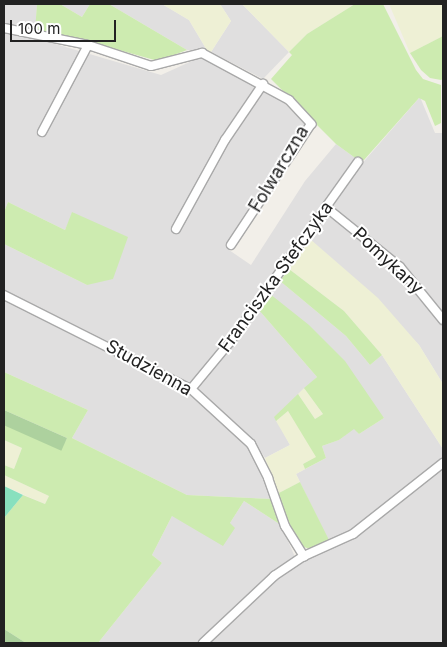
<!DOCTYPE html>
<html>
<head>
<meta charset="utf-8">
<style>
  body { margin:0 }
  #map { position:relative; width:447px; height:647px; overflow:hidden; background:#f2efe9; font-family:Inter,sans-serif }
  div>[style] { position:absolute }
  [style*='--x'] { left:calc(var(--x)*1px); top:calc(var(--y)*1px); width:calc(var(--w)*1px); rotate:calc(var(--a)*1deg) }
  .residential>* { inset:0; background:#e0dfdf }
  .farmland>* { inset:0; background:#eef0d5 }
  .grass>* { inset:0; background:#cdebb0 }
  .forest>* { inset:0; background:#add19e; transform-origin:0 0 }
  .pitch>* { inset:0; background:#88e0be }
  .roads { filter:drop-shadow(1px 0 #a9a9a9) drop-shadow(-1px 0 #a9a9a9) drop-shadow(0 1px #a9a9a9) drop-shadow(0 -1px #a9a9a9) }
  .minor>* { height:8px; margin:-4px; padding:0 4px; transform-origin:4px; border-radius:4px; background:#fff }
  span { translate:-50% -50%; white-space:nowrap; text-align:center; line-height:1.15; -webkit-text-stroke:4px #fff; paint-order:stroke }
  .street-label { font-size:18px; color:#222 }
  .frame { position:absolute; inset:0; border:5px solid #222; pointer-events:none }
  .scale { position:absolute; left:10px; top:20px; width:106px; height:22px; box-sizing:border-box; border:2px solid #222; border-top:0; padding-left:6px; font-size:15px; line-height:18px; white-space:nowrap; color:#222; -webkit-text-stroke:4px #fff; paint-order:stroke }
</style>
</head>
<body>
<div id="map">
  <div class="residential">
    <i style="clip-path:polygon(4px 4px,37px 4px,35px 38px,161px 75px,203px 56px,269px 88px,307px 126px,229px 250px,251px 265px,305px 181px,336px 144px,358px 160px,346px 182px,420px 97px,435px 133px,443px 133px,443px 384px,419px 345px,309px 239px,280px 281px,346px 336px,370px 365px,382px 355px,443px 449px,443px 643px,98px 643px,162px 563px,152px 555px,172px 516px,230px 523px,244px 501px,281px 525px,295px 557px,328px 540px,296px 474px,326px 458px,322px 446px,339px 440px,354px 428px,359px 434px,384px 418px,258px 309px,317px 377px,275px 417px,290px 445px,265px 458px,253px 440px,197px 391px,196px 387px,190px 393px,255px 453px,272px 499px,187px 495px,72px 438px,88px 410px,4px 372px,4px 244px,87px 285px,73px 212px,65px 230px,8px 202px,4px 212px)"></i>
    <i style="clip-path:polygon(60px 4px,90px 4px,82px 17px)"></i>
    <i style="clip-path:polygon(109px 4px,162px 4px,189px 20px,208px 52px,187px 50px)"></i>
    <i style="clip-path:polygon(220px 4px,242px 4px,289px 52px,263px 79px,211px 52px,231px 21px)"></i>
  </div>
  <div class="farmland">
    <i style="clip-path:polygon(162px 4px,220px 4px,231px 21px,211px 52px,208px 52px,189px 20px)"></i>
    <i style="clip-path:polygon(242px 4px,355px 4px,307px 34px,289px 52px)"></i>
    <i style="clip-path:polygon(389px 4px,443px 4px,443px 36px,410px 53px)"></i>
    <i style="clip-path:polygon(310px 239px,378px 298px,419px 345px,443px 384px,443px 449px,382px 355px,344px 311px,289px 269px)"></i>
    <i style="clip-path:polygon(304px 388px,323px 414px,315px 419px,298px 394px)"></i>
    <i style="clip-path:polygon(288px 411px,317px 457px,303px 464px,305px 469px,296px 474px,300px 482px,277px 494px,265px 458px,290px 445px,276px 421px)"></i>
    <i style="clip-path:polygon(4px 440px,22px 448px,14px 469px,4px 465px)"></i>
    <i style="clip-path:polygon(4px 475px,49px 496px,45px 504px,4px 486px)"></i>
  </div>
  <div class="grass">
    <i style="clip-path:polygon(37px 4px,60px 4px,82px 17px,90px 4px,109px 4px,187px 50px,158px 61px,87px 41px,35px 31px)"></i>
    <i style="clip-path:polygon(355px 4px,383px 4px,416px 70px,423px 79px,441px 85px,441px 123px,435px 126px,425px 101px,419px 98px,364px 160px,358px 160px,336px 144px,271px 79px,292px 55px,289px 52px,307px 34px)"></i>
    <i style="clip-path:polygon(443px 36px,443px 79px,441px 80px,430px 78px,421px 70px,410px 53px)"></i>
    <i style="clip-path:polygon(8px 202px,65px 230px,72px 212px,128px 237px,113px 279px,87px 285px,4px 244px,4px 212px)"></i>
    <i style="clip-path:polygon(289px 269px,344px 311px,382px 355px,370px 365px,346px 336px,280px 281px)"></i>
    <i style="clip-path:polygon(270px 294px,309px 325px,345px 361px,384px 418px,359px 434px,354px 429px,339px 440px,322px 446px,326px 458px,305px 469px,303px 464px,316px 457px,288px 411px,276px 421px,274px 417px,298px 394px,315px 419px,323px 414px,304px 388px,317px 377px,258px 309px)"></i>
    <i style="clip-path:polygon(4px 372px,88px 410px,72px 438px,187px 495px,272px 499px,281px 525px,244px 501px,230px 523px,235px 528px,223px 546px,172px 516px,152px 555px,162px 563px,98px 643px,26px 643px,4px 629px,4px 518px,23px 495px,45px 504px,49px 496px,4px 475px,4px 465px,14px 469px,22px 448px,4px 440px,4px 424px,61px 449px,67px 438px,4px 410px)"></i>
    <i style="clip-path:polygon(300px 482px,329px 540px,310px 549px,301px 546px,292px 533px,277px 494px)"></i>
  </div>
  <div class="forest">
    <i style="left:4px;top:410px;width:69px;height:14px;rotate:24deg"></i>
    <i style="clip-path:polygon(4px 629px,26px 643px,4px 642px)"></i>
  </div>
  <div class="pitch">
    <i style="clip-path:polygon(4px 486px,23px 495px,4px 518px)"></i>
  </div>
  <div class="roads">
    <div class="minor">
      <i style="--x:4;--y:28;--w:86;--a:11.4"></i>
      <i style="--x:88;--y:45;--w:66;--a:18.4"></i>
      <i style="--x:151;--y:66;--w:53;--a:-14.3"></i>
      <i style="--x:202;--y:53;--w:99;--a:28.4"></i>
      <i style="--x:289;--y:100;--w:33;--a:47"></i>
      <i style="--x:311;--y:124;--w:145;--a:123.5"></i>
      <i style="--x:42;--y:132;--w:98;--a:-62.1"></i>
      <i style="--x:327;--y:208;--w:94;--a:38.9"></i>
      <i style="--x:400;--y:267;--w:68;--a:50.9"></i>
      <i style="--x:176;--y:229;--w:102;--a:-61.2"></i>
      <i style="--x:225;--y:140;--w:68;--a:-55.8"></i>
      <i style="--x:4;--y:295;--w:209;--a:26.7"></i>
      <i style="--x:191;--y:389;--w:81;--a:42.5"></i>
      <i style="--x:251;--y:444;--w:38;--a:63"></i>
      <i style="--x:268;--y:478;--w:51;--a:70.5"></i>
      <i style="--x:285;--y:526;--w:36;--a:58"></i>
      <i style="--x:191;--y:389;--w:61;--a:-50.3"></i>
      <i style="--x:230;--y:342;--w:221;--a:-54.6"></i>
      <i style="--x:203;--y:643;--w:98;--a:-43.3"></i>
      <i style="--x:274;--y:576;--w:36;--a:-34"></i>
      <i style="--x:304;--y:556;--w:54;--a:-24.2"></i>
      <i style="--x:353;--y:534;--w:115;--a:-38.3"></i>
    </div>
  </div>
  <div class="street-label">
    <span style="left:279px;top:169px;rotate:-59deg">Folwarczna</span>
    <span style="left:388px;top:261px;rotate:43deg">Pomykany</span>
    <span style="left:276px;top:277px;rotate:-54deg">Franciszka Stefczyka</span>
    <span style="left:149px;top:368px;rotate:29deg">Studzienna</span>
  </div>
  <div class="frame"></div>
  <div class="scale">100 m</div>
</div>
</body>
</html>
